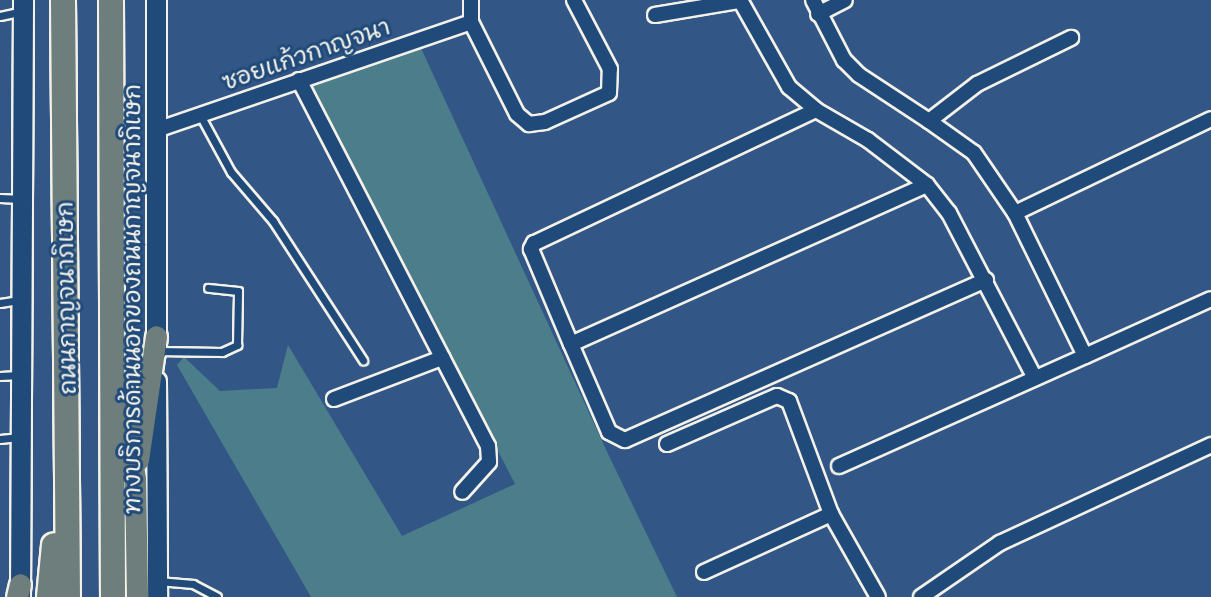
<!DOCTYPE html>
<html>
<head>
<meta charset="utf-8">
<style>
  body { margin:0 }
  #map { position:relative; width:1211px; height:597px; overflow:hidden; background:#325787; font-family:Delius,"Playpen Sans Thai",sans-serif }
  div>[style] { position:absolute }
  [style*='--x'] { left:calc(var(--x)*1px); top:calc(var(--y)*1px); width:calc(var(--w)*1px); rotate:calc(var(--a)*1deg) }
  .green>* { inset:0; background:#4b7e8a }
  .roads { filter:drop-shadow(2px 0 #f4f1e8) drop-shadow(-2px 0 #f4f1e8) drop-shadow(0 2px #f4f1e8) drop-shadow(0 -2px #f4f1e8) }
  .lane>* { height:7px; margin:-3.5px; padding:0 3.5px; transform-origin:3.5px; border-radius:3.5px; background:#1f4a7a }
  .street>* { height:14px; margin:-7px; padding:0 7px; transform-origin:7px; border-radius:7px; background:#1f4a7a }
  .secondary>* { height:19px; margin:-9.5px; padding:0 9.5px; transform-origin:9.5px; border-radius:9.5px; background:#1f4a7a }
  .primary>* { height:21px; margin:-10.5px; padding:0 10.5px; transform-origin:10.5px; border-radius:10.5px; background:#6d7e7c }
  .highway>* { height:24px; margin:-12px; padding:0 12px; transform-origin:12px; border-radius:12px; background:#6d7e7c }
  span { translate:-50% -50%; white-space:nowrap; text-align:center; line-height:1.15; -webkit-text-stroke:6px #1f4a7a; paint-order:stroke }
  .street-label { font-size:24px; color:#f4f1e8 }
</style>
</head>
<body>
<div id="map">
  <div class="green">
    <i style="clip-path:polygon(420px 46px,609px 456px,677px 597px,311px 597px,177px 365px,184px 357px,220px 391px,277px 388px,288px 345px,402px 536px,515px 484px,310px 87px)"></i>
  </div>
  <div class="roads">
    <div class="lane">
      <i style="--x:0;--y:16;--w:24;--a:-12"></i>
      <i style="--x:200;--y:115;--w:65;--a:61.5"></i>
      <i style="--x:231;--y:172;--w:65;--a:49.4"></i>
      <i style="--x:273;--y:221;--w:166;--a:57.1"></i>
      <i style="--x:0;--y:198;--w:21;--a:3"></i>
      <i style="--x:0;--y:303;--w:20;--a:-9"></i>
      <i style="--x:157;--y:351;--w:65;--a:0.9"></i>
      <i style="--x:222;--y:352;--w:17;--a:-25"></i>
      <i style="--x:237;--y:345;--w:54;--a:-88.9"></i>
      <i style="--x:238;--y:291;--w:30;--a:-174"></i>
      <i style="--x:0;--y:376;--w:20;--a:-3"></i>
      <i style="--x:0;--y:439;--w:18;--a:-6"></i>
      <i style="--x:158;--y:581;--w:35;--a:5"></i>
      <i style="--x:193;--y:584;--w:27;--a:28"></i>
    </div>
    <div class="street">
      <i style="--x:471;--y:0;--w:22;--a:90"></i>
      <i style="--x:471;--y:22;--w:103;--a:63.4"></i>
      <i style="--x:517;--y:114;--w:16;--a:40"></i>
      <i style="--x:529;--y:124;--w:16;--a:-7"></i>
      <i style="--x:545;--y:122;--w:70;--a:-24.4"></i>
      <i style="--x:609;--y:93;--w:24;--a:-88"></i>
      <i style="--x:610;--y:69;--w:78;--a:-117.6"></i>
      <i style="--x:740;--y:0;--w:100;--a:60.6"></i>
      <i style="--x:789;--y:87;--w:35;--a:40"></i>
      <i style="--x:816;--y:110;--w:312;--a:154.7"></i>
      <i style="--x:534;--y:243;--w:7;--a:117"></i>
      <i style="--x:531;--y:249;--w:103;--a:67.2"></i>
      <i style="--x:571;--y:344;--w:390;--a:-24.1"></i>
      <i style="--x:927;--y:185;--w:36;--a:52"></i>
      <i style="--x:949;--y:213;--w:186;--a:62.5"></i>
      <i style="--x:813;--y:0;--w:68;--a:62.7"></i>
      <i style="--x:844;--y:60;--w:21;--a:45"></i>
      <i style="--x:859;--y:75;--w:84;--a:33.3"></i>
      <i style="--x:929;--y:121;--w:61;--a:-37.6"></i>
      <i style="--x:977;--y:84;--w:105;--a:-26.1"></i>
      <i style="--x:818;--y:14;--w:30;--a:-27"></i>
      <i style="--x:655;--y:15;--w:86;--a:-9.4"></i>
      <i style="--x:299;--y:80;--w:412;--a:62.7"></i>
      <i style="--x:488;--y:446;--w:16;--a:86"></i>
      <i style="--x:489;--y:462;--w:40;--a:132"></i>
      <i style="--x:816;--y:110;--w:60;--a:30"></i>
      <i style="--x:868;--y:140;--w:74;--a:37.3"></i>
      <i style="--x:929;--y:121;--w:55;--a:35.4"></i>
      <i style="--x:974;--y:153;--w:73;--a:55.7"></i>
      <i style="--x:1015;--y:213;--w:217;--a:-25.6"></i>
      <i style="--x:156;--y:130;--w:333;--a:-18.9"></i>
      <i style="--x:1015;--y:213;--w:159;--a:63.9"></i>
      <i style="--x:1085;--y:356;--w:138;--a:-24.3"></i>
      <i style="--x:571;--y:344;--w:96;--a:66.6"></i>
      <i style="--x:609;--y:432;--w:18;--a:27"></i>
      <i style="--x:625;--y:440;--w:395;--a:-23.9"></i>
      <i style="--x:334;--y:399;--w:116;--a:-20.8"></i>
      <i style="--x:667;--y:444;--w:120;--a:-23.6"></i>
      <i style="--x:777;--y:396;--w:13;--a:23"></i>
      <i style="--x:789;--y:401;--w:121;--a:69.6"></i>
      <i style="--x:831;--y:514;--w:95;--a:60.5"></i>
      <i style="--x:839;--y:466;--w:269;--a:-24.1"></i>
      <i style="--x:704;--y:572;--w:140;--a:-24.5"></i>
      <i style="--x:921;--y:597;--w:96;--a:-34.4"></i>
      <i style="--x:1000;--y:543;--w:233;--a:-24.9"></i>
    </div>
    <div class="secondary">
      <i style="--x:156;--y:0;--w:351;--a:90"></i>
      <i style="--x:156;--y:381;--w:216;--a:89.7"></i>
      <i style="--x:20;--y:597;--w:597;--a:-89.71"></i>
    </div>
    <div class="primary">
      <i style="--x:120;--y:387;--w:93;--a:80.7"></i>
      <i style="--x:135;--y:479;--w:118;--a:89"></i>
      <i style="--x:138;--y:460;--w:125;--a:-81.7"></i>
      <i style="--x:17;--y:597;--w:13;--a:-77"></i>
    </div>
    <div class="highway">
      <i style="--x:63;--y:0;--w:597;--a:89.52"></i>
      <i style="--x:111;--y:0;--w:597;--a:89.81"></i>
      <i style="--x:49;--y:597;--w:52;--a:-84.5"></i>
    </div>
  </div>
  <div class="street-label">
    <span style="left:306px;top:54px;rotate:-19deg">ซอยแก้วกาญจนา</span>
    <span style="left:66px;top:298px;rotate:-91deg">ถนนกาญจนาภิเษก</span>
    <span style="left:132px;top:299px;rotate:-90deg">ทางบริการด้านนอกของถนนกาญจนาภิเษก</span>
  </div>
</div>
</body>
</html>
